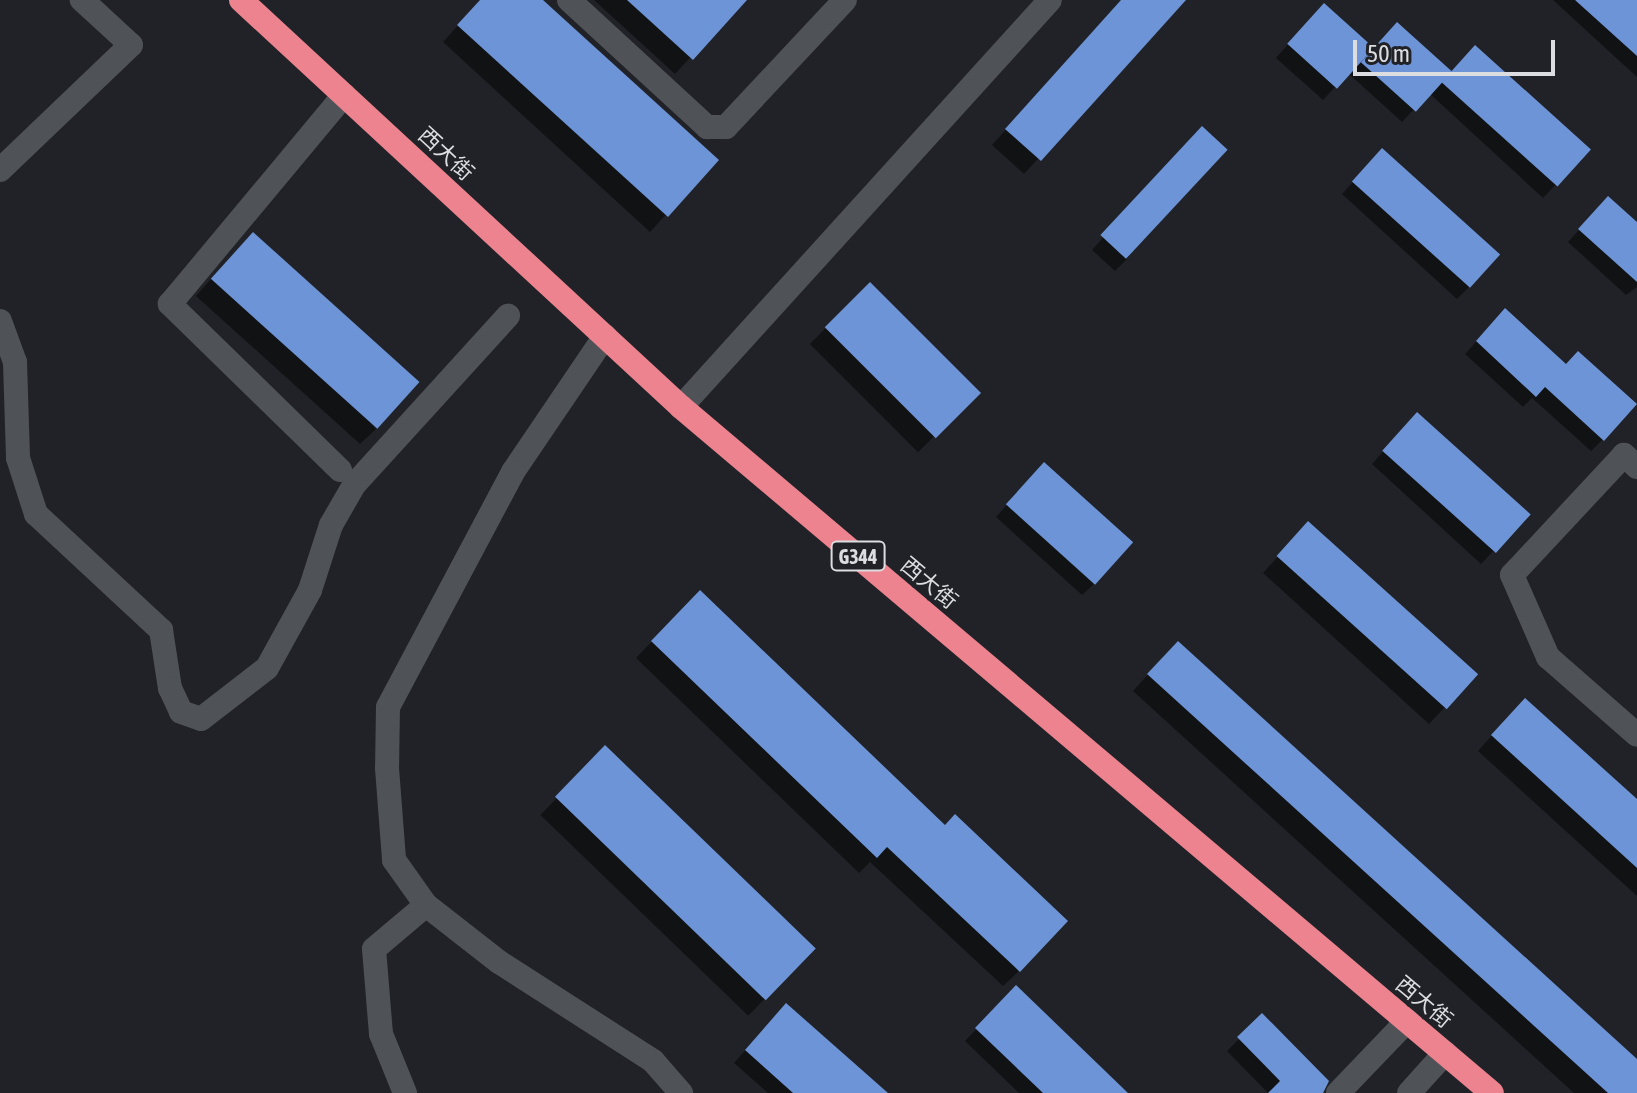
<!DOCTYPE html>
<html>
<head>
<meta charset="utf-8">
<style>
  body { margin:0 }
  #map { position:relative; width:1637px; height:1093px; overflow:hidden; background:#202227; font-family:"Asap Condensed","Noto Sans SC",sans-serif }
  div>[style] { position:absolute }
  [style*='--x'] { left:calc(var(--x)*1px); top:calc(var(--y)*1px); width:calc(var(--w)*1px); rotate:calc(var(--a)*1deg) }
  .shadow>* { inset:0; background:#0007; transform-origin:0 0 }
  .building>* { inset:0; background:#6d94d6; transform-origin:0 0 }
  .minor>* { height:24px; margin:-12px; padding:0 12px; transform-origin:12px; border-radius:12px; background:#4f5257 }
  .highway>* { height:24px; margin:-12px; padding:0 12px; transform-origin:12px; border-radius:12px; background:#ec838f }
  span { translate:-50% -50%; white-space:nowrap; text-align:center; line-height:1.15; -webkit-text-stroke:8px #202227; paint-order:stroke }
  .shield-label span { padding:2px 6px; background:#202227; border:2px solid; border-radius:6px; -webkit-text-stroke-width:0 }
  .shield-label { font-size:20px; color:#dbdde0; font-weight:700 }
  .street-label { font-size:22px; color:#dbdde0 }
  .scale { position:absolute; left:1353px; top:40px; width:202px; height:36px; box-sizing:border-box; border:4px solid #dbdde0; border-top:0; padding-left:10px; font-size:24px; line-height:28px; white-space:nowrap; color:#dbdde0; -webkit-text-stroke:6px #202227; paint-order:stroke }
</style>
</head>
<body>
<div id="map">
  <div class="shadow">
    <i style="clip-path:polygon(481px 0,540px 0,716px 160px,650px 232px,443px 42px)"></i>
    <i style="clip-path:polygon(594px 0,744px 0,675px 74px)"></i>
    <i style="clip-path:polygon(1123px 0,1183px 0,1024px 174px,992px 145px)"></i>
    <i style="clip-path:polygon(1553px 0,1637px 0,1637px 77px)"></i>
    <i style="clip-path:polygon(1312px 17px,1373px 50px,1451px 73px,1588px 150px,1543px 198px,1429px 93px,1402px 122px,1348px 73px,1323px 100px,1276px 58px)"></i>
    <i style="clip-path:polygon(1190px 141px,1127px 259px,1115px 271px,1092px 250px)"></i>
    <i style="clip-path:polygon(1370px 163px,1469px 287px,1457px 299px,1342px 194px)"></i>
    <i style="clip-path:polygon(1597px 210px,1637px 224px,1637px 287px,1626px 295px,1568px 242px)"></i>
    <i style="clip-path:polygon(237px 250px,376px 429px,360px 444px,196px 296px)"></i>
    <i style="left:870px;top:284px;width:153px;height:85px;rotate:45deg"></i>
    <i style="clip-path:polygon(1493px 323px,1603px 439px,1591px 451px,1532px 398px,1523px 407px,1465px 354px)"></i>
    <i style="clip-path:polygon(1405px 427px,1527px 515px,1481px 564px,1372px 464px)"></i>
    <i style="clip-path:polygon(1032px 477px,1094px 584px,1082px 595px,996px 517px)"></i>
    <i style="clip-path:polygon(1293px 540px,1474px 676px,1429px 724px,1263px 573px)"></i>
    <i style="clip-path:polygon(684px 608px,1019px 971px,1003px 986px,870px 862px,859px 873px,636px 658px)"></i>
    <i style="clip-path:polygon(1162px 659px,1637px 1061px,1637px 1093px,1574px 1093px,1133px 691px)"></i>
    <i style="clip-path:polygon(1510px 715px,1637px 802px,1637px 896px,1478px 751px)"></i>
    <i style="left:605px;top:748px;width:289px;height:93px;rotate:44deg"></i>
    <i style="clip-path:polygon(1016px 988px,1125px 1093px,1019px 1093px,965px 1041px)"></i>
    <i style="clip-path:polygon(1262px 1016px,1322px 1093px,1268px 1093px,1227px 1051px)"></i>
    <i style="clip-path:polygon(774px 1018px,885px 1093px,768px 1093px,734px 1063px)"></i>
  </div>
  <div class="building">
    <i style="clip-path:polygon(480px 0,543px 0,719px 160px,668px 217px,457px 25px)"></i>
    <i style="clip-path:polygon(627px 0,747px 0,693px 60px)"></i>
    <i style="clip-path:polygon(1121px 0,1186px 0,1041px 161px,1005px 129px)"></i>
    <i style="clip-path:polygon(1575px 0,1637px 0,1637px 56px)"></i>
    <i style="left:1324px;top:3px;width:67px;height:55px;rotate:42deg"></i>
    <i style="left:1397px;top:22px;width:74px;height:54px;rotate:42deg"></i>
    <i style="left:1475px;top:45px;width:156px;height:50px;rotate:42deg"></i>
    <i style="left:1202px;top:126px;width:35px;height:149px;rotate:43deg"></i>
    <i style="left:1382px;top:148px;width:159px;height:45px;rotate:42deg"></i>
    <i style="clip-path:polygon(1608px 196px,1637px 222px,1637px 282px,1578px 229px)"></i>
    <i style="left:253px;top:232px;width:224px;height:63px;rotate:42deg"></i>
    <i style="left:870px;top:282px;width:157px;height:64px;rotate:45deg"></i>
    <i style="clip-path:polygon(1505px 308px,1566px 364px,1578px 351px,1637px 404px,1604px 441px,1545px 387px,1536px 397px,1476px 341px)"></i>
    <i style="left:1417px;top:412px;width:153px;height:52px;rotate:42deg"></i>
    <i style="left:1044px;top:462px;width:120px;height:57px;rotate:42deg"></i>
    <i style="left:1308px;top:521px;width:229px;height:47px;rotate:42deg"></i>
    <i style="clip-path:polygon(700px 590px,945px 825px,955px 814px,1068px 921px,1020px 972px,887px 847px,877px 858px,651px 641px)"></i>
    <i style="clip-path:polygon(1178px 641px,1637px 1059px,1637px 1093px,1608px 1093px,1147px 674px)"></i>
    <i style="clip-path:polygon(1525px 698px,1637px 799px,1637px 868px,1491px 735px)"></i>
    <i style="left:605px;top:745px;width:293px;height:72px;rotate:44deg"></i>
    <i style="clip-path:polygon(1016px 985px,1128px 1093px,1043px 1093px,975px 1028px)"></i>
    <i style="clip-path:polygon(786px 1003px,888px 1093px,793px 1093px,745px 1050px)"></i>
    <i style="clip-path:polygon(1262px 1013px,1329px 1081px,1323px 1093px,1268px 1093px,1280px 1081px,1237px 1037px)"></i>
  </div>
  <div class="minor">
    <i style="--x:569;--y:0;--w:188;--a:42.6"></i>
    <i style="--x:707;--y:127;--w:19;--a:0"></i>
    <i style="--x:726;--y:127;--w:174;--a:-46.9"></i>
    <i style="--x:0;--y:170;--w:181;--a:-43.7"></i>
    <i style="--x:131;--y:45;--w:67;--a:-137.4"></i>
    <i style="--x:0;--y:321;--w:44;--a:69.9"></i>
    <i style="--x:15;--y:362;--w:96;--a:88.2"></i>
    <i style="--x:18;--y:458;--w:59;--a:72.2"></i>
    <i style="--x:36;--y:514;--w:171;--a:42.9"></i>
    <i style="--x:161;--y:630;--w:59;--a:81.2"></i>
    <i style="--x:170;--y:688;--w:26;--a:65"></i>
    <i style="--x:181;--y:712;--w:21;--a:19"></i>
    <i style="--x:201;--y:719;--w:83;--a:-37.7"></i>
    <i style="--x:267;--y:668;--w:89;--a:-61.1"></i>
    <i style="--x:310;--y:590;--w:68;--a:-72.1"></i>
    <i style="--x:331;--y:525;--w:46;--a:-60.1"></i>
    <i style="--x:354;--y:485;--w:229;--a:-47.7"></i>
    <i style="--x:605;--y:336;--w:164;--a:124.1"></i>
    <i style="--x:513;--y:472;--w:266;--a:118"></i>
    <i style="--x:388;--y:707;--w:61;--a:90.9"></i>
    <i style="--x:387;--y:768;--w:92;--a:85.6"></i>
    <i style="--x:394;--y:860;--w:55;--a:54.6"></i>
    <i style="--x:426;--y:905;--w:93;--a:38"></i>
    <i style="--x:499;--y:962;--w:183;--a:32.7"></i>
    <i style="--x:653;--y:1061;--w:43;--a:48.8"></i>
    <i style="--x:681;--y:407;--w:549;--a:-47.8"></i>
    <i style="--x:1637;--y:467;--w:18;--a:-137"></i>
    <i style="--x:1624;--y:455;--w:164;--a:133"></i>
    <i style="--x:1512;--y:575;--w:90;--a:66.3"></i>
    <i style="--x:1548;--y:657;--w:118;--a:41.2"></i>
    <i style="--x:340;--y:470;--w:238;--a:-135.7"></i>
    <i style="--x:170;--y:304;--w:272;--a:-50.2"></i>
    <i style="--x:405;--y:1093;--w:64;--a:-112.1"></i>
    <i style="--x:381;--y:1034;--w:85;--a:-94.7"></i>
    <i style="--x:374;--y:949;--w:68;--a:-40.2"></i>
    <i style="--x:1338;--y:1093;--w:100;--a:-46.2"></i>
    <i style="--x:1409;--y:1093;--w:54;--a:-48"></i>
  </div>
  <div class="highway">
    <i style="--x:241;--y:0;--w:599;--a:42.77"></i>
    <i style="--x:681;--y:407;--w:1062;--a:40.23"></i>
  </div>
  <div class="shield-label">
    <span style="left:858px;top:556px">G344</span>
  </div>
  <div class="street-label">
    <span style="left:446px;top:154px;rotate:43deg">西大街</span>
    <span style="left:929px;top:583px;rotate:40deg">西大街</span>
    <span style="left:1424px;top:1002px;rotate:40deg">西大街</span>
  </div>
  <div class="scale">50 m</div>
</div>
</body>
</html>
